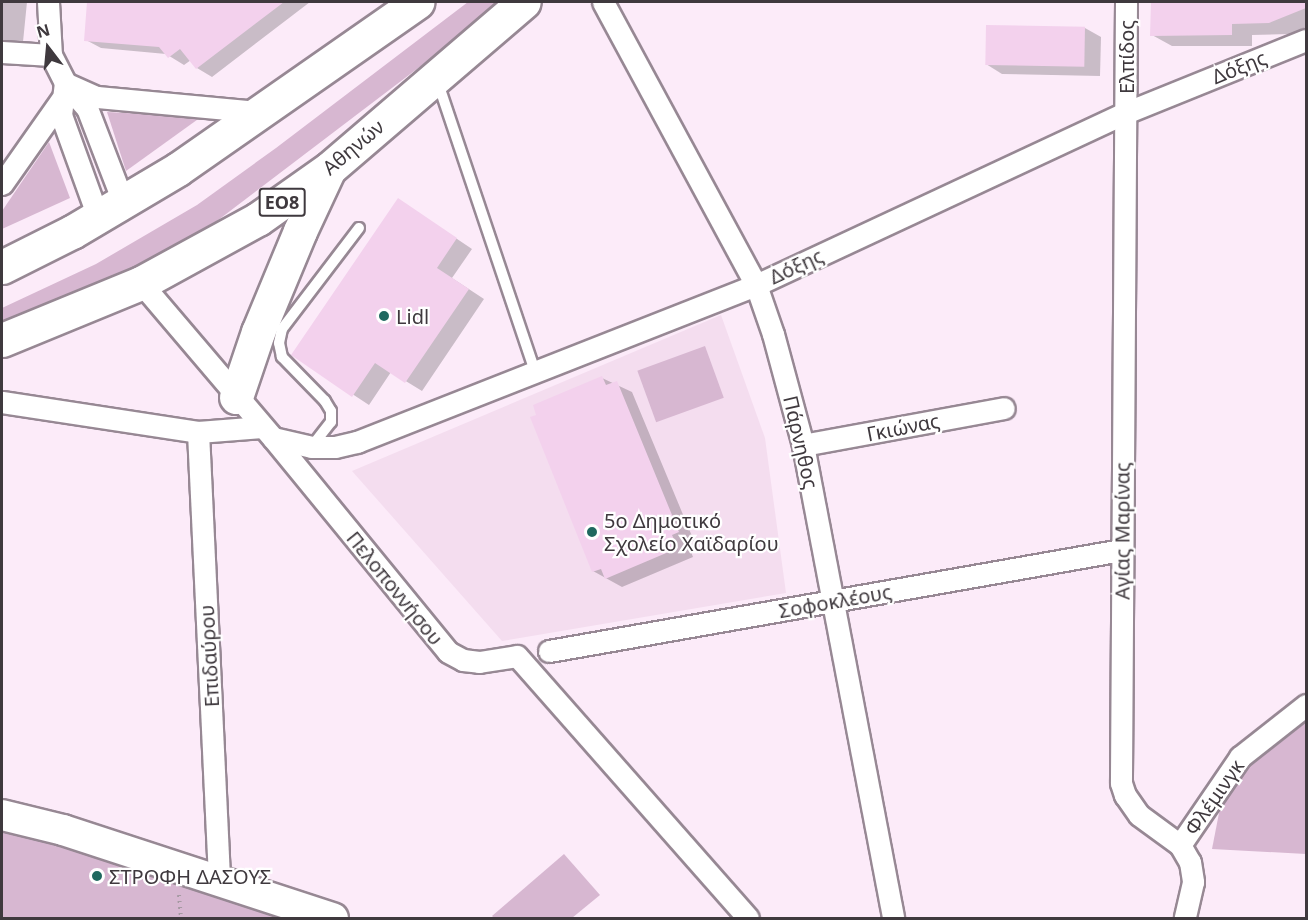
<!DOCTYPE html>
<html>
<head>
<meta charset="utf-8">
<style>
  body { margin:0 }
  #map { position:relative; width:1308px; height:920px; overflow:hidden; background:#fcebf9; font-family:"Noto Sans",sans-serif }
  div>[style] { position:absolute }
  [style*='--x'] { left:calc(var(--x)*1px); top:calc(var(--y)*1px); width:calc(var(--w)*1px); rotate:calc(var(--a)*1deg) }
  .built>* { inset:0; background:#f4ddef }
  .green>* { inset:0; background:#d7b7d1; transform-origin:0 0 }
  .shadow>* { inset:0; background:#0003 }
  .building>* { inset:0; background:#f3d1ed; transform-origin:0 0 }
  .path>* { height:4px; margin-top:-2px; transform-origin:0; background:repeating-linear-gradient(90deg,#a599a2 0 1.5px,transparent 0 6px) }
  .roads { filter:drop-shadow(2px 0 #978894) drop-shadow(-2px 0 #978894) drop-shadow(0 2px #978894) drop-shadow(0 -2px #978894) }
  .lane>* { height:10px; margin:-5px; padding:0 5px; transform-origin:5px; border-radius:5px; background:#fff }
  .street>* { height:21px; margin:-10.5px; padding:0 10.5px; transform-origin:10.5px; border-radius:10.5px; background:#fff }
  .secondary>* { height:30px; margin:-15px; padding:0 15px; transform-origin:15px; border-radius:15px; background:#fff }
  .highway>* { height:33px; margin:-16.5px; padding:0 16.5px; transform-origin:16.5px; border-radius:16.5px; background:#fff }
  .dots>* { width:16px; height:16px; translate:-50% -50%; box-sizing:border-box; border:3px solid #fff; border-radius:50% }
  span { translate:-50% -50%; white-space:nowrap; text-align:center; line-height:1.15; -webkit-text-stroke:4.5px #fff; paint-order:stroke }
  .shield-label span { padding:2px 4px; background:#fff; border:2px solid; border-radius:4px; -webkit-text-stroke-width:0 }
  .shield-label { font-size:18px; color:#3f393e; font-weight:700 }
  .street-label { font-size:20px; color:#3f393e }
  .poi-label { font-size:20px; color:#3f393e }
  .left { translate:0 -50%; text-align:left }
  .frame { position:absolute; inset:0; border:3px solid #3f393e; pointer-events:none }
  .north { position:absolute; left:18px; top:18px; width:60px; height:60px; -webkit-text-stroke:4px #fff; paint-order:stroke; rotate:344deg; font-size:16px; font-weight:700; line-height:24px; text-align:center; color:#3f393e }
  .north::after { content:''; display:block; margin:auto; width:21px; height:27px; background:#3f393e; clip-path:polygon(50% 0,100% 100%,50% 72%,0 100%) }
</style>
</head>
<body>
<div id="map">
  <div class="built">
    <i style="clip-path:polygon(721px 315px,765px 438px,786px 593px,502px 641px,352px 471px)"></i>
  </div>
  <div class="green">
    <i style="clip-path:polygon(468px 2px,505px 2px,188px 243px,2px 324px,2px 308px,96px 264px,197px 205px,276px 148px)"></i>
    <i style="clip-path:polygon(107px 112px,201px 117px,126px 171px)"></i>
    <i style="clip-path:polygon(49px 142px,70px 198px,2px 229px,2px 211px)"></i>
    <i style="left:705px;top:346px;width:55px;height:72px;rotate:70deg"></i>
    <i style="clip-path:polygon(1306px 721px,1306px 854px,1212px 849px,1220px 808px,1247px 766px)"></i>
    <i style="clip-path:polygon(2px 815px,333px 918px,2px 918px)"></i>
    <i style="clip-path:polygon(564px 854px,600px 895px,572px 918px,494px 918px,492px 916px)"></i>
  </div>
  <div class="shadow">
    <i style="clip-path:polygon(2px 2px,27px 2px,23px 42px,3px 40px,2px 44px)"></i>
    <i style="clip-path:polygon(89px 2px,310px 2px,212px 77px,197px 68px,191px 60px,184px 65px,166px 54px,101px 48px,86px 40px)"></i>
    <i style="clip-path:polygon(1152px 2px,1306px 2px,1306px 27px,1290px 34px,1252px 35px,1252px 46px,1172px 46px,1152px 35px)"></i>
    <i style="clip-path:polygon(987px 26px,1085px 28px,1101px 37px,1100px 76px,1002px 74px,986px 64px)"></i>
    <i style="clip-path:polygon(414px 210px,472px 249px,452px 278px,484px 299px,422px 391px,391px 372px,369px 405px,293px 355px)"></i>
    <i style="clip-path:polygon(602px 378px,632px 392px,694px 541px,688px 544px,693px 557px,622px 587px,593px 571px)"></i>
  </div>
  <div class="building">
    <i style="clip-path:polygon(87px 2px,284px 2px,196px 69px,180px 49px,168px 58px,159px 47px,84px 41px)"></i>
    <i style="clip-path:polygon(1151px 2px,1306px 2px,1306px 8px,1269px 23px,1232px 24px,1232px 35px,1150px 36px)"></i>
    <i style="left:986px;top:25px;width:99px;height:40px;rotate:1deg"></i>
    <i style="clip-path:polygon(398px 198px,457px 238px,437px 268px,469px 289px,405px 383px,375px 363px,352px 397px,291px 355px)"></i>
    <i style="clip-path:polygon(602px 376px,606px 385px,617px 381px,679px 532px,672px 535px,678px 548px,605px 579px,601px 569px,592px 572px,530px 417px,536px 415px,533px 405px)"></i>
  </div>
  <div class="path">
    <i style="--x:179;--y:895;--w:23;--a:85"></i>
  </div>
  <div class="roads">
    <div class="lane">
      <i style="--x:438;--y:83;--w:305;--a:71.4"></i>
      <i style="--x:312;--y:446;--w:31;--a:-52"></i>
      <i style="--x:331;--y:422;--w:11;--a:-90"></i>
      <i style="--x:331;--y:411;--w:12;--a:-121"></i>
      <i style="--x:325;--y:401;--w:62;--a:-134.3"></i>
      <i style="--x:282;--y:357;--w:14;--a:-102"></i>
      <i style="--x:279;--y:343;--w:14;--a:-78"></i>
      <i style="--x:282;--y:329;--w:127;--a:-52.7"></i>
    </div>
    <div class="street">
      <i style="--x:48;--y:2;--w:53;--a:86.8"></i>
      <i style="--x:51;--y:55;--w:31;--a:63"></i>
      <i style="--x:65;--y:83;--w:35;--a:24"></i>
      <i style="--x:97;--y:97;--w:164;--a:5.3"></i>
      <i style="--x:603;--y:2;--w:322;--a:61.6"></i>
      <i style="--x:756;--y:285;--w:52;--a:70.9"></i>
      <i style="--x:773;--y:334;--w:115;--a:74.9"></i>
      <i style="--x:803;--y:445;--w:481;--a:79.2"></i>
      <i style="--x:1126;--y:2;--w:781;--a:90.37"></i>
      <i style="--x:1121;--y:783;--w:13;--a:72"></i>
      <i style="--x:1125;--y:795;--w:24;--a:55"></i>
      <i style="--x:1139;--y:815;--w:51;--a:36.2"></i>
      <i style="--x:1180;--y:845;--w:20;--a:60"></i>
      <i style="--x:1190;--y:862;--w:20;--a:81"></i>
      <i style="--x:1193;--y:882;--w:37;--a:103"></i>
      <i style="--x:2;--y:52;--w:49;--a:3.5"></i>
      <i style="--x:2;--y:184;--w:103;--a:-54.9"></i>
      <i style="--x:98;--y:217;--w:109;--a:-109.9"></i>
      <i style="--x:61;--y:115;--w:32;--a:-83"></i>
      <i style="--x:65;--y:83;--w:33;--a:49"></i>
      <i style="--x:87;--y:108;--w:101;--a:69"></i>
      <i style="--x:141;--y:283;--w:204;--a:49.6"></i>
      <i style="--x:273;--y:438;--w:276;--a:50.7"></i>
      <i style="--x:448;--y:652;--w:17;--a:28"></i>
      <i style="--x:463;--y:660;--w:16;--a:7"></i>
      <i style="--x:479;--y:662;--w:38;--a:-9"></i>
      <i style="--x:517;--y:656;--w:349;--a:48.6"></i>
      <i style="--x:2;--y:402;--w:198;--a:8.7"></i>
      <i style="--x:198;--y:432;--w:64;--a:-4.5"></i>
      <i style="--x:198;--y:432;--w:448;--a:87.3"></i>
      <i style="--x:273;--y:438;--w:39;--a:13"></i>
      <i style="--x:311;--y:447;--w:24;--a:0"></i>
      <i style="--x:335;--y:447;--w:23;--a:-13"></i>
      <i style="--x:357;--y:442;--w:429;--a:-21.5"></i>
      <i style="--x:756;--y:285;--w:407;--a:-25"></i>
      <i style="--x:1125;--y:113;--w:195;--a:-22"></i>
      <i style="--x:803;--y:445;--w:204;--a:-10.4"></i>
      <i style="--x:549;--y:651;--w:581;--a:-10.01"></i>
      <i style="--x:1180;--y:845;--w:107;--a:-55.7"></i>
      <i style="--x:1240;--y:757;--w:84;--a:-38.2"></i>
    </div>
    <div class="secondary">
      <i style="--x:2;--y:815;--w:63;--a:13.8"></i>
      <i style="--x:63;--y:830;--w:284;--a:18.1"></i>
    </div>
    <div class="highway">
      <i style="--x:2;--y:267;--w:78;--a:-26.6"></i>
      <i style="--x:72;--y:232;--w:123;--a:-30.7"></i>
      <i style="--x:178;--y:169;--w:292;--a:-34.9"></i>
      <i style="--x:2;--y:340;--w:150;--a:-22.3"></i>
      <i style="--x:141;--y:283;--w:133;--a:-28.7"></i>
      <i style="--x:258;--y:219;--w:88;--a:-35.3"></i>
      <i style="--x:330;--y:168;--w:255;--a:-40.6"></i>
      <i style="--x:236;--y:397;--w:69;--a:-71.3"></i>
      <i style="--x:258;--y:332;--w:109;--a:-67.4"></i>
      <i style="--x:300;--y:231;--w:66;--a:-65"></i>
    </div>
  </div>
  <div class="dots">
    <i style="left:384px;top:316px;background:#1f685f"></i>
    <i style="left:592px;top:532px;background:#1f685f"></i>
    <i style="left:97px;top:876px;background:#1f685f"></i>
  </div>
  <div class="shield-label">
    <span style="left:282px;top:202px">ΕΟ8</span>
  </div>
  <div class="street-label">
    <span style="left:1126px;top:57px;rotate:-90deg">Ελπίδος</span>
    <span style="left:1239px;top:67px;rotate:-22deg">Δόξης</span>
    <span style="left:353px;top:147px;rotate:-40deg">Αθηνών</span>
    <span style="left:796px;top:266px;rotate:-25deg">Δόξης</span>
    <span style="left:903px;top:427px;rotate:-11deg">Γκιώνας</span>
    <span style="left:801px;top:442px;rotate:77deg">Πάρνηθος</span>
    <span style="left:1122px;top:531px;rotate:-90deg">Αγίας Μαρίνας</span>
    <span style="left:395px;top:588px;rotate:51deg">Πελοποννήσου</span>
    <span style="left:835px;top:601px;rotate:-10deg">Σοφοκλέους</span>
    <span style="left:209px;top:656px;rotate:-93deg">Επιδαύρου</span>
    <span style="left:1214px;top:797px;rotate:-55deg">Φλέμινγκ</span>
  </div>
  <div class="poi-label">
    <span class="left" style="left:396px;top:316px">Lidl</span>
    <span class="left" style="left:604px;top:532px">5ο Δημοτικό<br>Σχολείο Χαϊδαρίου</span>
    <span class="left" style="left:109px;top:876px">ΣΤΡΟΦΗ ΔΑΣΟΥΣ</span>
  </div>
  <div class="frame"></div>
  <div class="north">N</div>
</div>
</body>
</html>
